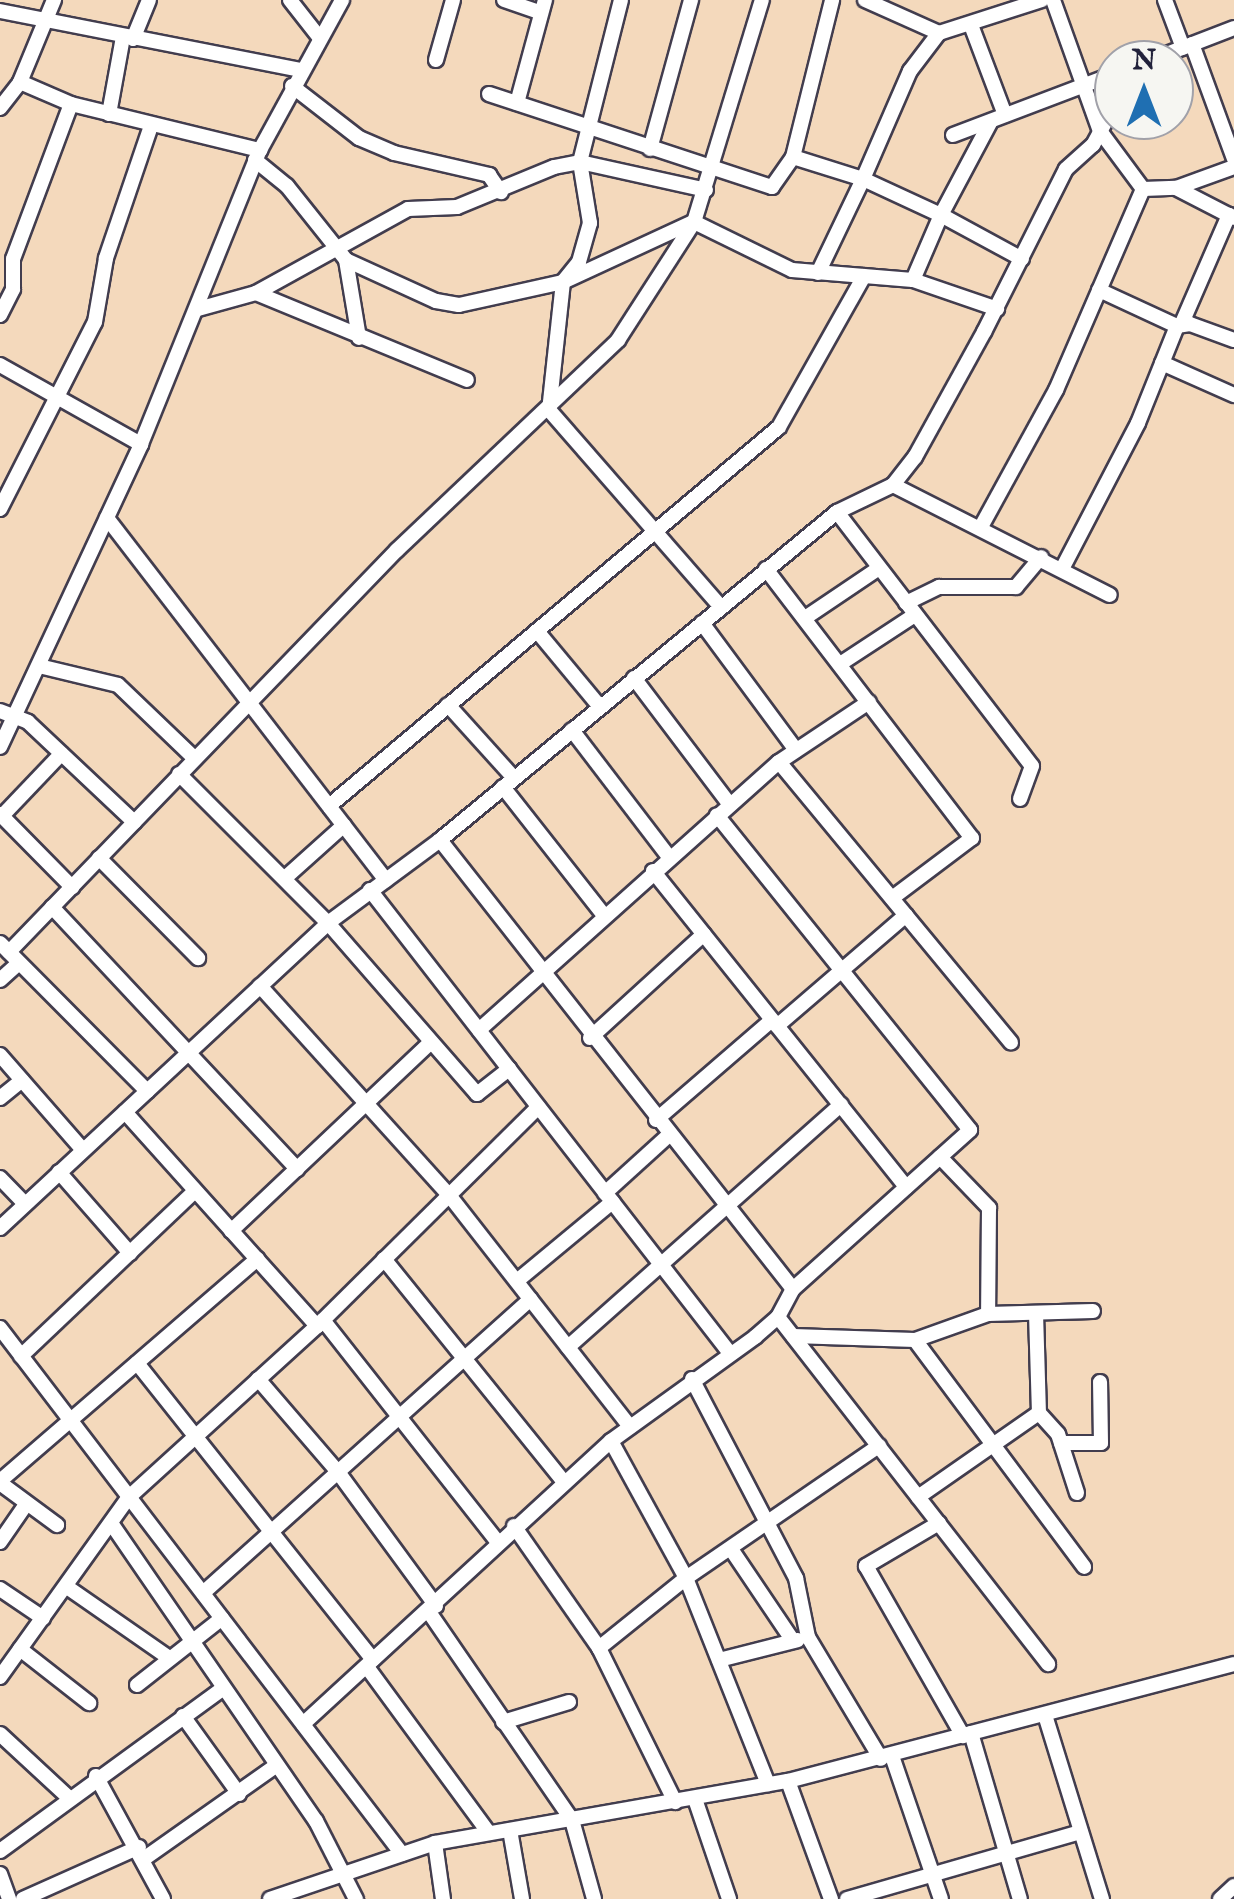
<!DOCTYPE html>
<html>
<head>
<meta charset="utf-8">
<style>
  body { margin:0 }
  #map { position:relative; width:1234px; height:1899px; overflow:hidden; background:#f4d9bc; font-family:"IM FELL English",serif }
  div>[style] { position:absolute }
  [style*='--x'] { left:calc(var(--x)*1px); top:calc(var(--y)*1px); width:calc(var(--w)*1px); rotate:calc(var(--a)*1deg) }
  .roads { filter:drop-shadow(2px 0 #423d4e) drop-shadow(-2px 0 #423d4e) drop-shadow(0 2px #423d4e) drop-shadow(0 -2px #423d4e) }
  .minor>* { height:14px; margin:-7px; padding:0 7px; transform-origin:7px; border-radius:7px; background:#fff }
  span { translate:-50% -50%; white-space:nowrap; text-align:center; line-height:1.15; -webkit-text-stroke:8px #f6f6f2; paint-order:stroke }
  .north { position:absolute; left:1094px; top:40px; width:100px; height:100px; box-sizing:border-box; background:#f6f6f2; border:2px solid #a1a1a9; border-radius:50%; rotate:0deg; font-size:28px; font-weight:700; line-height:40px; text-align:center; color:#22223b }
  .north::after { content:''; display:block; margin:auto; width:35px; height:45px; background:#1f6fb2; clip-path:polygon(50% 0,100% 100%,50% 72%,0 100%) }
</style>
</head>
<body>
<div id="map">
  <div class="roads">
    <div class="minor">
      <i style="--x:290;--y:0;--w:47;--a:51.9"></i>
      <i style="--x:504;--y:0;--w:39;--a:19"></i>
      <i style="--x:621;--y:0;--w:167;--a:104.2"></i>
      <i style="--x:580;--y:162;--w:62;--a:80.7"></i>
      <i style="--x:590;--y:223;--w:41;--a:105.8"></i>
      <i style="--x:579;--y:262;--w:26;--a:129"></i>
      <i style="--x:563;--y:282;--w:129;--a:96.2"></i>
      <i style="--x:549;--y:410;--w:262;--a:48.9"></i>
      <i style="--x:865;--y:0;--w:81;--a:24"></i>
      <i style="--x:1053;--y:0;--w:139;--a:70.3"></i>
      <i style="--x:1100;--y:131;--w:72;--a:53.4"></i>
      <i style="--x:1165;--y:0;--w:51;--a:69.4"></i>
      <i style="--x:0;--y:11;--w:307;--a:11.1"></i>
      <i style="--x:971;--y:25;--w:96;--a:69.3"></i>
      <i style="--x:133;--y:39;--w:42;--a:-67.7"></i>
      <i style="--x:1192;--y:44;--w:122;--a:69.9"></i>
      <i style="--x:436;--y:60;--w:62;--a:-74.2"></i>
      <i style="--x:1151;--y:60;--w:89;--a:-21.1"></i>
      <i style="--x:20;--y:82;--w:56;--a:23.3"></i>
      <i style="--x:71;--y:104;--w:195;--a:13.7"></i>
      <i style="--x:292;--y:86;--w:85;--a:37.8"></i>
      <i style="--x:359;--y:138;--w:38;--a:23"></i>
      <i style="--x:394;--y:153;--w:98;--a:13"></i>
      <i style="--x:489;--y:175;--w:21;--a:55"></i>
      <i style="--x:489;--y:94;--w:298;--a:18.2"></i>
      <i style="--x:772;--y:187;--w:37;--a:-55"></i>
      <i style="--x:793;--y:157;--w:162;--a:-76"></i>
      <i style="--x:517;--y:103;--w:107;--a:-74.8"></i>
      <i style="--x:0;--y:108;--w:33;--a:-52"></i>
      <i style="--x:20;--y:82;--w:89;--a:-67.5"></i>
      <i style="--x:109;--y:114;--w:78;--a:-79.7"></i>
      <i style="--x:953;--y:135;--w:172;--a:-20.8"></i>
      <i style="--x:650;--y:149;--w:155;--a:-74.6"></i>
      <i style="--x:793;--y:157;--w:73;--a:17.4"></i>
      <i style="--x:863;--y:179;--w:118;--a:-66.5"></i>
      <i style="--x:910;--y:71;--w:48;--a:-52.7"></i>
      <i style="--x:939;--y:33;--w:108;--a:-17.8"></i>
      <i style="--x:255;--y:160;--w:41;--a:39.1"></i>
      <i style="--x:287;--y:186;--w:95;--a:51.4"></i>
      <i style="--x:346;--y:260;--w:79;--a:80.5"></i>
      <i style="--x:1176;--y:188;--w:65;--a:27.3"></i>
      <i style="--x:1143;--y:189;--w:33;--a:-2"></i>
      <i style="--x:1176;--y:188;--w:62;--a:-19.9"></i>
      <i style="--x:694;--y:222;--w:109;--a:26.1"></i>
      <i style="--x:792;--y:270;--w:121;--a:4.7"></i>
      <i style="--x:913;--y:280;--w:89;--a:19"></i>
      <i style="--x:346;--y:260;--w:99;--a:24.5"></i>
      <i style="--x:436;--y:301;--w:23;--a:10"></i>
      <i style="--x:459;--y:305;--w:107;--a:-12.5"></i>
      <i style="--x:563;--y:282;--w:143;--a:-24.8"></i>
      <i style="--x:818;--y:273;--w:104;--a:-64.4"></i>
      <i style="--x:863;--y:179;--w:86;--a:24.8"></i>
      <i style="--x:941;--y:215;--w:106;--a:-62"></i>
      <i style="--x:913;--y:280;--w:71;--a:-66.7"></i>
      <i style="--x:941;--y:215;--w:92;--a:28.5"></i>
      <i style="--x:1099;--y:290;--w:86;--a:24.8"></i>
      <i style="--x:1177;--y:326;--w:13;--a:-9"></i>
      <i style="--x:1190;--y:324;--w:47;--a:20"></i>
      <i style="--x:256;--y:293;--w:228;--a:22.4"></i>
      <i style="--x:198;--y:309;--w:60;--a:-15.4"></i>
      <i style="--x:256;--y:293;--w:174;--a:-28.9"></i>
      <i style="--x:408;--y:209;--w:49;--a:-2.3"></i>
      <i style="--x:457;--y:207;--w:105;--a:-22.4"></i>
      <i style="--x:554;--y:167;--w:26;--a:-11"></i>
      <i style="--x:580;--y:162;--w:129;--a:12.5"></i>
      <i style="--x:0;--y:315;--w:29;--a:-63"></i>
      <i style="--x:13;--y:289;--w:30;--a:-90"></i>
      <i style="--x:13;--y:259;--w:165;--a:-69.5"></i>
      <i style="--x:1182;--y:323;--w:118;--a:-66.5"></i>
      <i style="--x:1162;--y:363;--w:79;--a:24"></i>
      <i style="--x:0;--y:365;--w:162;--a:29.3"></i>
      <i style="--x:893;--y:485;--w:243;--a:26.9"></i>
      <i style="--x:0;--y:509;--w:210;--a:-63.1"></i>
      <i style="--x:95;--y:322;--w:65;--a:-80.2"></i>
      <i style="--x:106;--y:258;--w:139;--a:-71.2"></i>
      <i style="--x:837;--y:512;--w:320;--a:52.5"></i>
      <i style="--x:1032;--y:766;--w:35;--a:110"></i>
      <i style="--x:107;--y:518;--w:457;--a:52.4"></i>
      <i style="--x:982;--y:525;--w:154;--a:-61.3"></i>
      <i style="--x:1056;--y:390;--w:219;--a:-66.6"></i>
      <i style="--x:766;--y:569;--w:339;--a:52.6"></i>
      <i style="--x:972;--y:838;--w:100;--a:143.1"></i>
      <i style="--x:1062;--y:569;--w:165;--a:-62.5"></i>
      <i style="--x:1138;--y:423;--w:105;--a:-68.1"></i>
      <i style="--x:906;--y:603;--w:37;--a:-26"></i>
      <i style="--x:939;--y:587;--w:77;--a:0"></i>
      <i style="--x:1016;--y:587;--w:39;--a:-50"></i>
      <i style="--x:805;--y:618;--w:89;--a:-34"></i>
      <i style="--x:702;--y:623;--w:158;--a:53.5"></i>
      <i style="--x:537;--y:631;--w:99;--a:50.3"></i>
      <i style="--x:840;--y:664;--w:90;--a:-33.2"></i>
      <i style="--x:39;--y:666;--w:81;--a:13.5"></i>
      <i style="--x:118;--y:685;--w:105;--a:43.8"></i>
      <i style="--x:634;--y:678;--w:159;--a:52.9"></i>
      <i style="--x:448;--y:705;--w:98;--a:47.9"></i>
      <i style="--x:0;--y:711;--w:30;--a:21"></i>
      <i style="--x:28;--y:722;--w:146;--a:43.3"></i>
      <i style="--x:572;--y:730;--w:160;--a:52.6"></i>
      <i style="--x:0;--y:747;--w:334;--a:-65"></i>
      <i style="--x:141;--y:444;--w:317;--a:-68"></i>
      <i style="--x:260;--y:150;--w:171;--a:-61.3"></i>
      <i style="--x:779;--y:762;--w:364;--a:50.4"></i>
      <i style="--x:179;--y:774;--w:211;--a:45"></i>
      <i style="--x:328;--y:923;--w:227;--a:48.9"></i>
      <i style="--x:477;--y:1094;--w:41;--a:-38"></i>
      <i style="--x:503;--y:787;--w:162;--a:51.8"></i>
      <i style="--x:329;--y:806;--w:588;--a:-40.1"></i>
      <i style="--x:779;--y:427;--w:173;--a:-60.6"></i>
      <i style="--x:0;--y:814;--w:103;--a:45.4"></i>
      <i style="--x:2;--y:816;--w:86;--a:-46.4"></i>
      <i style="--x:440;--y:840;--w:571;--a:51.83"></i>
      <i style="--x:99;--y:858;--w:141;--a:45.3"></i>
      <i style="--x:653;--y:871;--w:405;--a:51.3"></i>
      <i style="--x:285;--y:878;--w:79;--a:-41.9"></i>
      <i style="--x:370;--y:890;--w:585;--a:52.15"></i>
      <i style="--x:52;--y:907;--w:359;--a:46.9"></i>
      <i style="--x:0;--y:943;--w:209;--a:45.2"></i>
      <i style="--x:9;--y:952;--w:559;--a:-46.02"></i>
      <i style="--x:397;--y:550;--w:305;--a:-43.5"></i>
      <i style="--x:618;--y:340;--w:140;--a:-57.2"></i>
      <i style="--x:694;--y:222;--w:232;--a:-73"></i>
      <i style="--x:0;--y:980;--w:25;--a:-42"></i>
      <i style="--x:260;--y:986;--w:282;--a:47.9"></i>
      <i style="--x:449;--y:1195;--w:294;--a:52"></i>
      <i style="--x:777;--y:1026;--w:170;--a:-40.7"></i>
      <i style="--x:479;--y:1030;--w:402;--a:-41.8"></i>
      <i style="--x:779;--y:762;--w:108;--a:-33.7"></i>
      <i style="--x:590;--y:1038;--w:154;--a:-42.4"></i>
      <i style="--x:0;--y:1055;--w:126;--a:48.9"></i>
      <i style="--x:0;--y:1098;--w:28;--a:-39"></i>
      <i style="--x:125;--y:1112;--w:288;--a:48.1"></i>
      <i style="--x:656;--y:1120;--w:153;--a:-40.8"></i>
      <i style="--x:940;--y:1157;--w:71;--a:46.1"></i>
      <i style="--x:989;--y:1208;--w:106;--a:90.5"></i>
      <i style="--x:59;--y:1172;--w:108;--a:48.8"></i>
      <i style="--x:0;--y:1178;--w:36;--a:46"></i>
      <i style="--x:605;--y:1193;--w:86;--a:-42.2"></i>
      <i style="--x:0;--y:1228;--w:448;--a:-42.9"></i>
      <i style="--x:328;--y:923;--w:139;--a:-36.5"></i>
      <i style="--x:440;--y:840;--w:515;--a:-39.56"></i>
      <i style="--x:837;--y:512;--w:62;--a:-25.7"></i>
      <i style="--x:893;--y:485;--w:36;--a:-52"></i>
      <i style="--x:915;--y:457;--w:143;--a:-61.1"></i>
      <i style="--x:984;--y:332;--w:182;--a:-63.3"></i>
      <i style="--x:1066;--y:169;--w:36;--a:-42"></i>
      <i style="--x:1093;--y:145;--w:44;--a:-61.7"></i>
      <i style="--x:231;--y:1231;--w:275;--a:-43.4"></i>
      <i style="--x:384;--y:1259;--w:287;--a:51.1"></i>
      <i style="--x:517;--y:1281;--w:124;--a:-39.7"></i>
      <i style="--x:1036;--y:1313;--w:100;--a:88.3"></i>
      <i style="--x:1039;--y:1413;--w:28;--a:48"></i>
      <i style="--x:1058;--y:1434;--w:62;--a:72.1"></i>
      <i style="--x:778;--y:1317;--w:440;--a:52.1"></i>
      <i style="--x:323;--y:1320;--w:283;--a:51.8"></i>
      <i style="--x:0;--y:1328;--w:662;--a:52.61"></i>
      <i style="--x:793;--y:1336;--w:122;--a:1.9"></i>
      <i style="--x:915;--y:1340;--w:77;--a:-19.6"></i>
      <i style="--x:988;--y:1314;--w:105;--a:-1.6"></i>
      <i style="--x:915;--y:1340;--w:283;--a:53.3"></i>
      <i style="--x:568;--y:1347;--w:365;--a:-41.6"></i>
      <i style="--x:21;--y:1356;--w:240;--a:-43.5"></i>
      <i style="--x:137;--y:1363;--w:379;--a:51.5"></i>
      <i style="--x:258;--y:1379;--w:123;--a:49.3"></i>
      <i style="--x:338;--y:1472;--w:166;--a:53.8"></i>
      <i style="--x:692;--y:1379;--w:225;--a:62.4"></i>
      <i style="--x:796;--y:1578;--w:60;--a:78.5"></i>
      <i style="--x:808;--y:1637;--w:142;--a:59.1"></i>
      <i style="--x:611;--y:1441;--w:156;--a:61.3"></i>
      <i style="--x:686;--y:1578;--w:222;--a:68.3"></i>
      <i style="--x:1061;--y:1443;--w:40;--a:0"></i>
      <i style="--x:1101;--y:1443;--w:61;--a:-90.9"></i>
      <i style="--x:0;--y:1481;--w:340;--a:-40.8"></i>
      <i style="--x:0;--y:1483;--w:71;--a:36.4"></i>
      <i style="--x:918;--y:1497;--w:147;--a:-34.8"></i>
      <i style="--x:111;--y:1523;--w:362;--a:55.5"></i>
      <i style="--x:316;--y:1821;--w:88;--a:62.9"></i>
      <i style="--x:939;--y:1523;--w:85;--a:149.5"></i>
      <i style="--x:866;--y:1566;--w:196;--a:60.3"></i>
      <i style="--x:514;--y:1526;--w:149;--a:55.1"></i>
      <i style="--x:599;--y:1648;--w:172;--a:63.7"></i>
      <i style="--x:0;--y:1542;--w:47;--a:-55.3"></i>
      <i style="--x:731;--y:1549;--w:111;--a:56"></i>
      <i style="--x:67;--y:1587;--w:124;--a:34.8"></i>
      <i style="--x:0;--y:1589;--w:52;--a:34"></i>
      <i style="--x:203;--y:1593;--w:440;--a:-41.9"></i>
      <i style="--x:429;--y:1612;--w:252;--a:55.5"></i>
      <i style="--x:572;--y:1820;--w:82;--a:74.4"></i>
      <i style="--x:599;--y:1648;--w:112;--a:-38.8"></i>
      <i style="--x:686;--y:1578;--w:234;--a:-34.4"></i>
      <i style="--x:20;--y:1649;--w:88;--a:38"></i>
      <i style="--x:719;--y:1660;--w:81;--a:-14.2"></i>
      <i style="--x:367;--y:1667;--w:206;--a:53.7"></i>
      <i style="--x:0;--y:1677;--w:220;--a:-54.4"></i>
      <i style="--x:128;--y:1498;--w:256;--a:-42.3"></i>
      <i style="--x:317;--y:1326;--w:311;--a:-44.7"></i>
      <i style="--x:137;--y:1685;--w:108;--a:-38.2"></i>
      <i style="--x:1045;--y:1715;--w:193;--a:72.8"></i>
      <i style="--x:183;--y:1716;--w:96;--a:54.3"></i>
      <i style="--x:503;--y:1722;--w:69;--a:-16.9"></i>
      <i style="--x:303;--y:1724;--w:418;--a:-42.6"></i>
      <i style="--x:611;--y:1441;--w:178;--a:-35.8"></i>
      <i style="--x:755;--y:1337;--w:30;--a:-41"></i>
      <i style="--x:778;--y:1317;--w:32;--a:-62"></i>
      <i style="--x:793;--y:1289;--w:238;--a:-41.9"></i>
      <i style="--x:970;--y:1130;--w:404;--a:-128.8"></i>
      <i style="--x:971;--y:1733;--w:173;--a:73.6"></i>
      <i style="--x:0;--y:1734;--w:94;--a:42.8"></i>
      <i style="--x:892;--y:1756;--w:151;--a:71.1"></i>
      <i style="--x:96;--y:1776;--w:140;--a:61.4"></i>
      <i style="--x:788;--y:1781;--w:126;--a:70"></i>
      <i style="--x:695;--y:1799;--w:106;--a:71.2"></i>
      <i style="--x:510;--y:1830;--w:70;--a:80.1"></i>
      <i style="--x:435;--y:1843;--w:57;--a:81.9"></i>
      <i style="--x:0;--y:1851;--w:275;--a:-36.1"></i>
      <i style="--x:145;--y:1858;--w:161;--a:-35.2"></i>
      <i style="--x:0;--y:1874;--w:27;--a:70"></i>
      <i style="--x:23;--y:1899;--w:127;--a:-24.1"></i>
      <i style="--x:270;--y:1899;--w:174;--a:-18.7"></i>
      <i style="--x:435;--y:1843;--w:358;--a:-10"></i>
      <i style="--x:788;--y:1781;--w:461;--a:-14.7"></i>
      <i style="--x:847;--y:1899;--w:243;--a:-16"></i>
      <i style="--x:1220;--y:1899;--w:19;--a:-43"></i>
    </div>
  </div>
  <div class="north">N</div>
</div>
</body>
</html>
